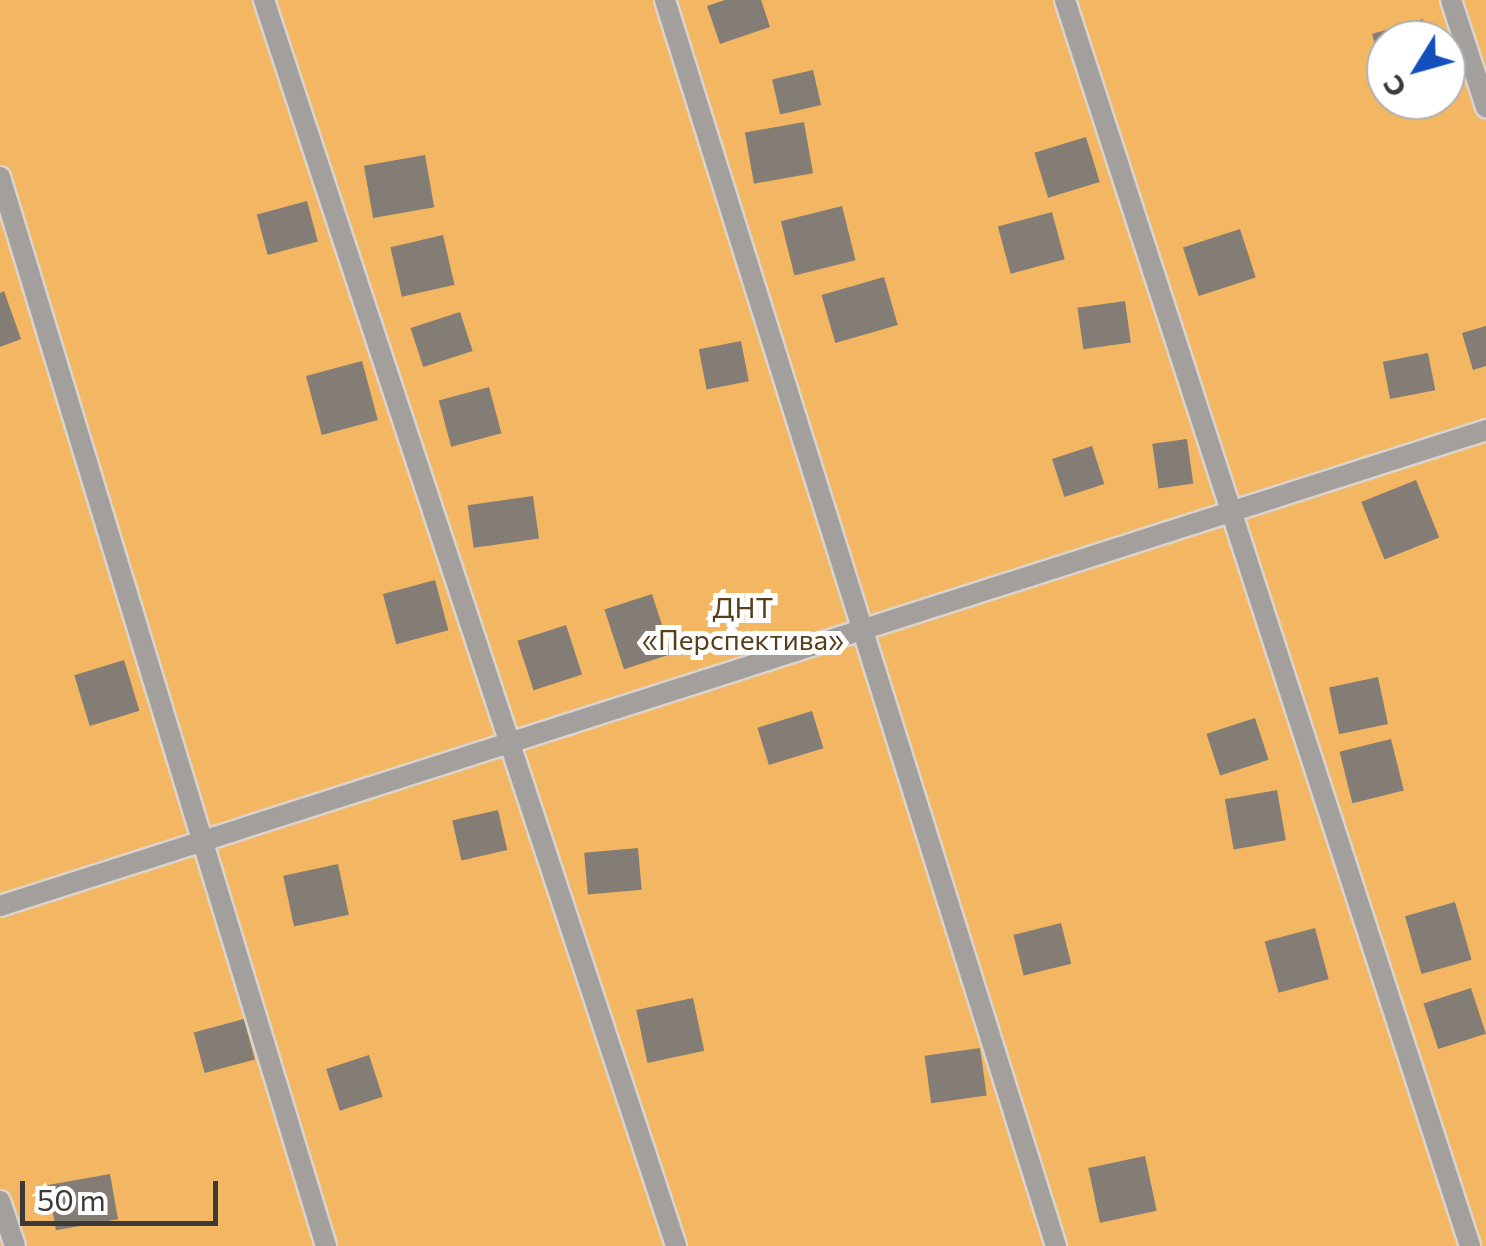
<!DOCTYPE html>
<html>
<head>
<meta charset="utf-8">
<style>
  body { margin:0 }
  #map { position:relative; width:1486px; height:1246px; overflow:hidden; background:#fef6ed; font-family:Commissioner,sans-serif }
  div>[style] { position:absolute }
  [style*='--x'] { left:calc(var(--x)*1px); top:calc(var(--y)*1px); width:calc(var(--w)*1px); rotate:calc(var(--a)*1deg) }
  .green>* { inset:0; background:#f3b763 }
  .building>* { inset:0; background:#847d75; transform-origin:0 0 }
  .roads { filter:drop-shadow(2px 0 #dbd4cc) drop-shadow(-2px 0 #dbd4cc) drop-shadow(0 2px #dbd4cc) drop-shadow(0 -2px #dbd4cc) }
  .minor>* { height:20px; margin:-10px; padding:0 10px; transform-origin:10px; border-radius:10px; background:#a39f9c }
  span { translate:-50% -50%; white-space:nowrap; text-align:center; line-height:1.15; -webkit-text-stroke:10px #fff; paint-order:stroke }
  .park-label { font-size:28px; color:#583f1b }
  .north { position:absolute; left:1366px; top:20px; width:100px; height:100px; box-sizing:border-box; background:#fff; border:2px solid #b1b0af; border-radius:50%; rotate:233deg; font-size:28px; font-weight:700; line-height:40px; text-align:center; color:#3c3936 }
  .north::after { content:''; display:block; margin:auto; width:35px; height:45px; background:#1450bc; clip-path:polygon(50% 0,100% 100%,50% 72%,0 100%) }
  .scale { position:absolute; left:20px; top:1181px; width:198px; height:45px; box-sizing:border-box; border:5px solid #3c3936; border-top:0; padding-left:12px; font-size:30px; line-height:35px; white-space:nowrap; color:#3c3936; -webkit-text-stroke:8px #fff; paint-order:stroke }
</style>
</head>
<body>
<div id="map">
  <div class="green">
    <i style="clip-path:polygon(evenodd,0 0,1486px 0,1486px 1246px,0 1246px,0 0,1386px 40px,1446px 40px,1446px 100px,1386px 100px,1386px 40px)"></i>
  </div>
  <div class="building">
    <i style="clip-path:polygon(725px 0,761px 0,770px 27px,720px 44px,707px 6px)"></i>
    <i style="clip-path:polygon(1423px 19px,1429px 40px,1386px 40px,1385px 78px,1372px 34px)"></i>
    <i style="left:813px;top:70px;width:36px;height:42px;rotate:77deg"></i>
    <i style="left:804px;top:122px;width:52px;height:60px;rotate:80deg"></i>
    <i style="left:1086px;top:137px;width:47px;height:54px;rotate:73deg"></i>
    <i style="left:425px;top:155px;width:53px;height:62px;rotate:80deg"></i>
    <i style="left:307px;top:201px;width:42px;height:52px;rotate:75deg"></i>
    <i style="left:842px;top:206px;width:56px;height:63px;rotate:76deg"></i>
    <i style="left:1052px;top:212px;width:49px;height:56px;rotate:75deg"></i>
    <i style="left:1240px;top:229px;width:51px;height:60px;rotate:72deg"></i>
    <i style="left:443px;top:235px;width:51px;height:54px;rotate:77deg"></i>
    <i style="left:884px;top:277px;width:50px;height:65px;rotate:74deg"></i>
    <i style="clip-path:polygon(4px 291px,21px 339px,0 347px,0 293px)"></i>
    <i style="left:1125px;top:301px;width:42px;height:48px;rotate:82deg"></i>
    <i style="left:460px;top:312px;width:41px;height:52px;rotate:72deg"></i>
    <i style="clip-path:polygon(1486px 326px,1486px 366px,1473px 370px,1462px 333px)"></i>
    <i style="left:741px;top:341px;width:41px;height:43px;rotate:79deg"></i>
    <i style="left:1428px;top:353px;width:38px;height:46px;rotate:79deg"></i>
    <i style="left:362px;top:361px;width:61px;height:58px;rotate:75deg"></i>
    <i style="left:489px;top:387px;width:48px;height:52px;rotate:75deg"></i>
    <i style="left:1187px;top:439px;width:45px;height:35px;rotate:82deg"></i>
    <i style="left:1092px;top:446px;width:40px;height:42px;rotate:72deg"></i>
    <i style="left:1416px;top:480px;width:62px;height:59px;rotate:68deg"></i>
    <i style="left:533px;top:496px;width:43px;height:66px;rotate:82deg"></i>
    <i style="left:435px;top:580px;width:52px;height:54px;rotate:75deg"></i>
    <i style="left:652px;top:594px;width:63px;height:50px;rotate:72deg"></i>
    <i style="left:566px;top:625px;width:52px;height:51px;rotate:72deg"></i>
    <i style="left:124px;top:660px;width:53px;height:52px;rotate:73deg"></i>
    <i style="left:1378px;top:677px;width:48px;height:50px;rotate:78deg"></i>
    <i style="left:812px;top:711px;width:39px;height:57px;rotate:73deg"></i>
    <i style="left:1255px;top:718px;width:44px;height:51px;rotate:72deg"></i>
    <i style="left:1391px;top:739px;width:53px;height:53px;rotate:76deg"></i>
    <i style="left:1277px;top:790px;width:51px;height:53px;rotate:80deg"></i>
    <i style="left:498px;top:810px;width:41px;height:47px;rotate:77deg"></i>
    <i style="left:638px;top:848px;width:42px;height:54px;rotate:85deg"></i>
    <i style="left:338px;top:864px;width:52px;height:56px;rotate:78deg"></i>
    <i style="left:1455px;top:902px;width:60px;height:52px;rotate:74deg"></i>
    <i style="left:1061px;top:923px;width:42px;height:49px;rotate:76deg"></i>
    <i style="left:1315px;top:928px;width:53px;height:52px;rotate:75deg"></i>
    <i style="left:1471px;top:988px;width:48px;height:50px;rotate:72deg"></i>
    <i style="left:693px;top:998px;width:54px;height:58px;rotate:78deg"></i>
    <i style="left:244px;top:1019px;width:42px;height:52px;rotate:75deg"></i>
    <i style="left:980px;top:1048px;width:48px;height:56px;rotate:82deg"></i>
    <i style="left:369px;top:1055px;width:44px;height:45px;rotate:72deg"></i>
    <i style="left:1145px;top:1156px;width:56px;height:58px;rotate:78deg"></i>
    <i style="left:110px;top:1174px;width:46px;height:63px;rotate:80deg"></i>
  </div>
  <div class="roads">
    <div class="minor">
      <i style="--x:264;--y:0;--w:1312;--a:71.7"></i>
      <i style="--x:665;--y:0;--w:1306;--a:72.58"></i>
      <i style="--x:1065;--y:0;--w:1310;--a:71.99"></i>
      <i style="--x:1451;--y:0;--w:113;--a:71.9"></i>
      <i style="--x:0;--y:177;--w:1118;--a:73.04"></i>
      <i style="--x:0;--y:906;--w:1560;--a:-17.76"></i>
      <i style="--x:0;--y:1201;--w:47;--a:71.6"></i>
    </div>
  </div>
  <div class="park-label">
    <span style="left:743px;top:623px">ДНТ<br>«Перспектива»</span>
  </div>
  <div class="north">С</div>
  <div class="scale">50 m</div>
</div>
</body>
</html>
